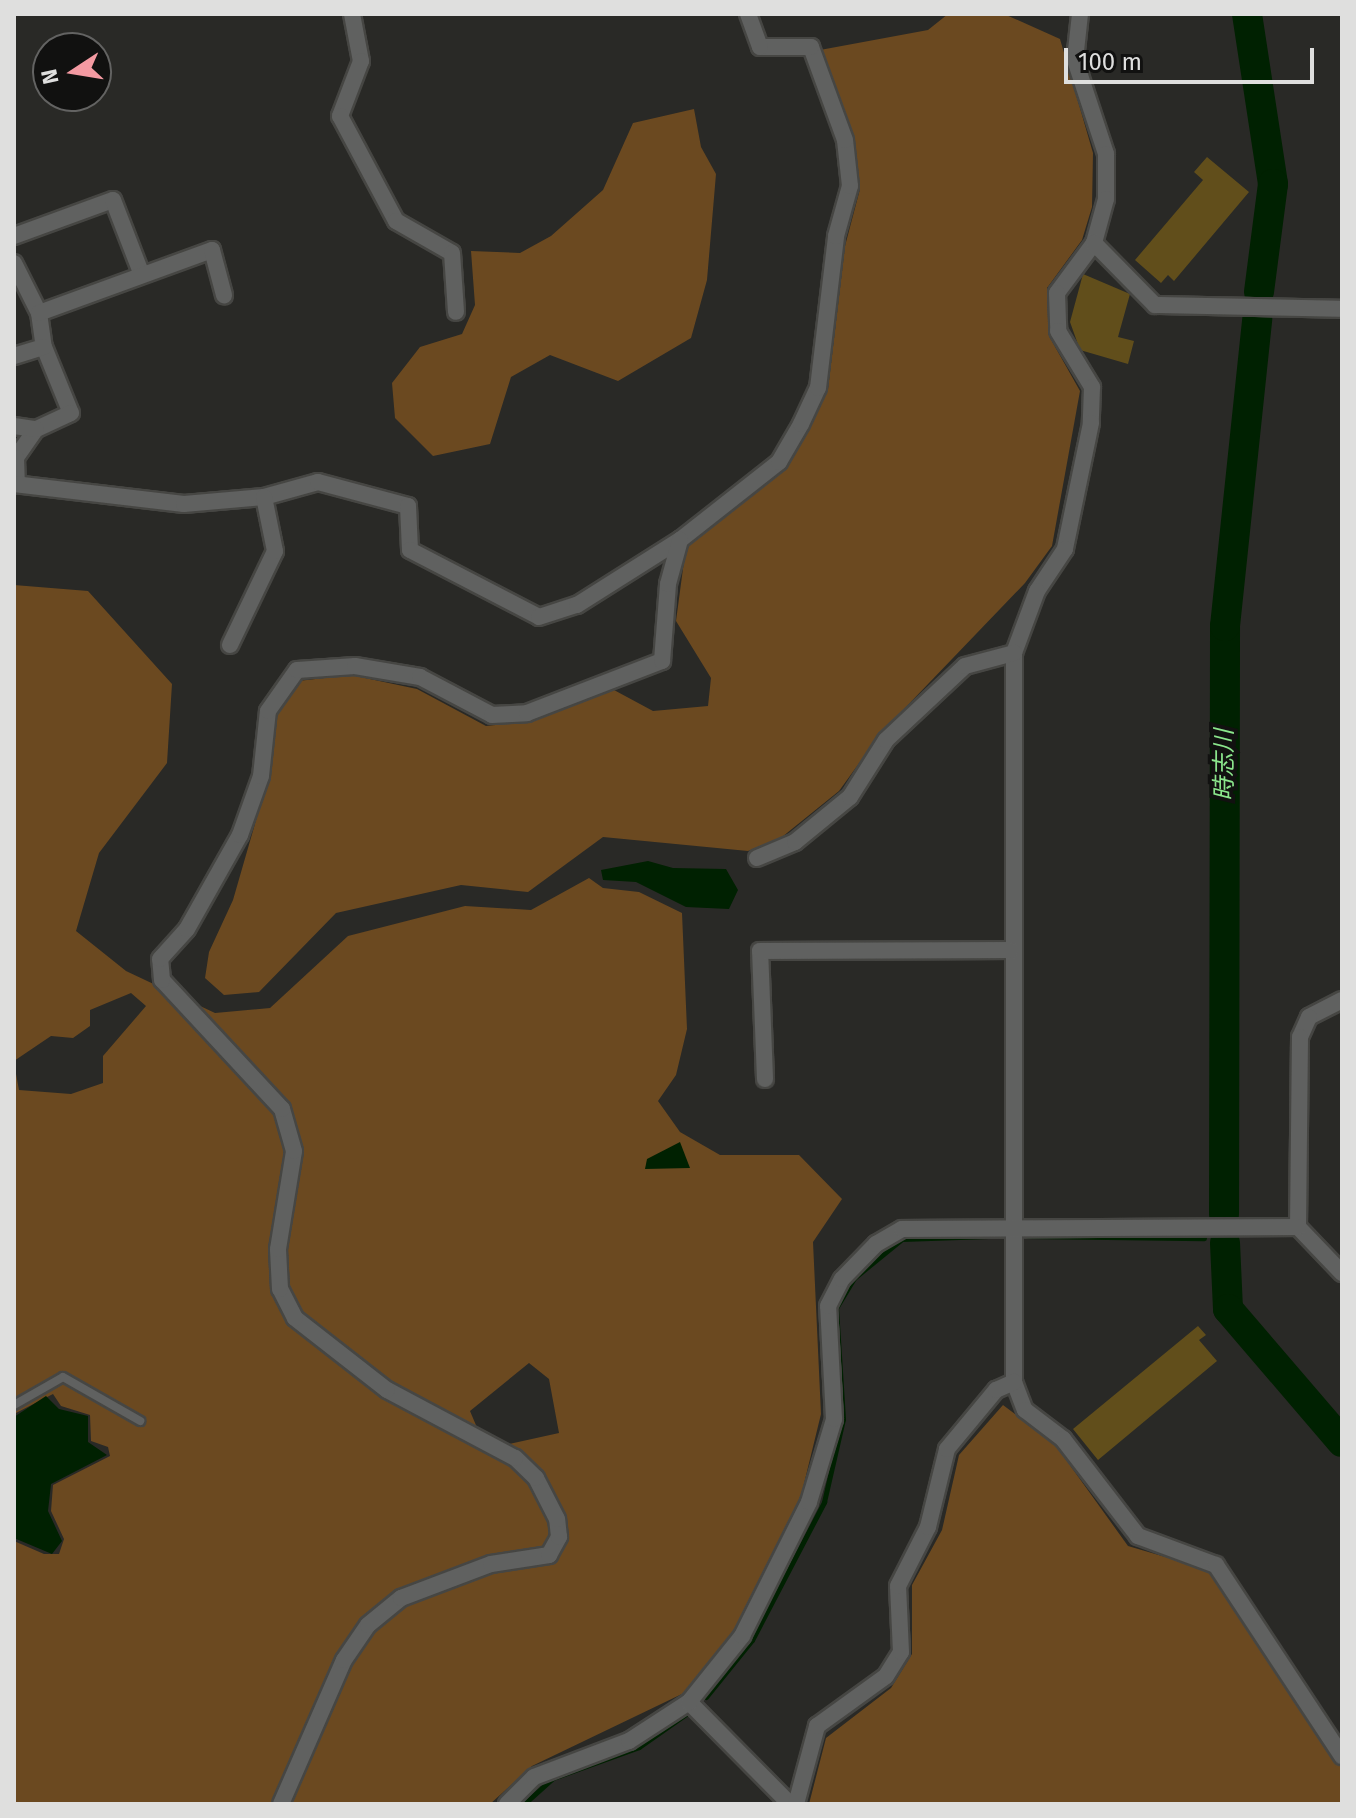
<!DOCTYPE html>
<html>
<head>
<meta charset="utf-8">
<style>
  body { margin:0 }
  #map { position:relative; width:1356px; height:1818px; overflow:hidden; background:#292926; font-family:"Fira Sans","Noto Sans JP",sans-serif }
  div>[style] { position:absolute }
  [style*='--x'] { left:calc(var(--x)*1px); top:calc(var(--y)*1px); width:calc(var(--w)*1px); rotate:calc(var(--a)*1deg) }
  .forest>* { inset:0; background:#6b4920 }
  .water>* { inset:0; background:#002101 }
  .stream>* { height:5px; margin:-2.5px; padding:0 2.5px; transform-origin:2.5px; border-radius:2.5px; background:#002101 }
  .river>* { height:30px; margin:-15px; padding:0 15px; transform-origin:15px; border-radius:15px; background:#002101 }
  .building>* { inset:0; background:#614e1b }
  .roads { filter:drop-shadow(2px 0 #464643) drop-shadow(-2px 0 #464643) drop-shadow(0 2px #464643) drop-shadow(0 -2px #464643) }
  .service>* { height:8px; margin:-4px; padding:0 4px; transform-origin:4px; border-radius:4px; background:#606160 }
  .minor>* { height:16px; margin:-8px; padding:0 8px; transform-origin:8px; border-radius:8px; background:#606160 }
  span { translate:-50% -50%; white-space:nowrap; text-align:center; line-height:1.15; -webkit-text-stroke:8px #111110; paint-order:stroke }
  .water-label { font-size:24px; color:#8be68c; font-style:italic }
  .frame { position:absolute; inset:0; border:16px solid #dfdfde; pointer-events:none }
  .north { position:absolute; left:32px; top:32px; width:80px; height:80px; box-sizing:border-box; background:#111110; border:2px solid #636362; border-radius:50%; rotate:258deg; font-size:22px; font-weight:700; line-height:32px; text-align:center; color:#dfdfde }
  .north::after { content:''; display:block; margin:auto; width:28px; height:36px; background:#f49aa2; clip-path:polygon(50% 0,100% 100%,50% 72%,0 100%) }
  .scale { position:absolute; left:1064px; top:48px; width:250px; height:36px; box-sizing:border-box; border:4px solid #dfdfde; border-top:0; padding-left:10px; font-size:24px; line-height:28px; white-space:nowrap; color:#dfdfde; -webkit-text-stroke:6px #111110; paint-order:stroke }
</style>
</head>
<body>
<div id="map">
  <div class="forest">
    <i style="clip-path:polygon(948px 14px,1004px 14px,1060px 39px,1093px 153px,1092px 207px,1082px 240px,1047px 288px,1049px 336px,1080px 391px,1052px 546px,1025px 583px,881px 733px,839px 791px,782px 837px,748px 851px,603px 837px,528px 892px,461px 885px,336px 913px,259px 992px,224px 995px,205px 978px,209px 952px,233px 900px,267px 782px,276px 714px,298px 681px,351px 675px,417px 689px,486px 726px,526px 722px,614px 690px,653px 711px,708px 706px,711px 678px,676px 621px,686px 546px,786px 468px,828px 389px,845px 246px,860px 189px,854px 138px,820px 50px,928px 30px)"></i>
    <i style="clip-path:polygon(694px 109px,701px 147px,716px 174px,707px 280px,691px 338px,618px 381px,550px 355px,511px 377px,490px 444px,433px 456px,395px 418px,392px 383px,420px 347px,462px 334px,475px 305px,471px 251px,520px 253px,551px 236px,603px 190px,633px 123px)"></i>
    <i style="clip-path:polygon(evenodd,14px 585px,88px 591px,172px 684px,167px 763px,99px 853px,76px 931px,126px 971px,215px 1013px,270px 1008px,348px 936px,465px 906px,531px 910px,589px 878px,603px 888px,639px 892px,682px 913px,687px 1029px,676px 1075px,658px 1101px,680px 1132px,720px 1155px,799px 1155px,842px 1199px,813px 1242px,821px 1414px,801px 1496px,735px 1630px,684px 1693px,532px 1766px,490px 1804px,14px 1804px,14px 1541px,44px 1554px,59px 1554px,64px 1539px,51px 1511px,53px 1485px,110px 1456px,108px 1447px,91px 1441px,90px 1415px,61px 1406px,53px 1394px,14px 1414px,14px 1063px,19px 1090px,71px 1094px,103px 1083px,103px 1056px,146px 1006px,131px 993px,90px 1010px,90px 1026px,73px 1038px,51px 1036px,14px 1061px,14px 585px,529px 1363px,549px 1379px,559px 1433px,486px 1449px,470px 1411px,529px 1363px)"></i>
    <i style="clip-path:polygon(1003px 1405px,1054px 1443px,1128px 1546px,1213px 1571px,1342px 1768px,1342px 1804px,809px 1804px,826px 1738px,891px 1688px,912px 1654px,912px 1585px,942px 1530px,959px 1455px)"></i>
  </div>
  <div class="water">
    <i style="clip-path:polygon(648px 861px,673px 868px,726px 869px,738px 890px,729px 909px,686px 907px,636px 882px,603px 880px,601px 870px)"></i>
    <i style="clip-path:polygon(680px 1142px,690px 1168px,645px 1169px,647px 1159px)"></i>
    <i style="clip-path:polygon(46px 1396px,59px 1409px,88px 1416px,88px 1442px,107px 1455px,51px 1484px,48px 1511px,62px 1541px,52px 1554px,14px 1538px,14px 1417px)"></i>
  </div>
  <div class="stream">
    <i style="--x:1028;--y:1236;--w:176;--a:0.7"></i>
    <i style="--x:706;--y:1697;--w:73;--a:-51.1"></i>
    <i style="--x:752;--y:1640;--w:156;--a:-62.4"></i>
    <i style="--x:824;--y:1502;--w:85;--a:-77.1"></i>
    <i style="--x:843;--y:1419;--w:111;--a:-93.6"></i>
    <i style="--x:836;--y:1308;--w:35;--a:-59"></i>
    <i style="--x:854;--y:1278;--w:62;--a:-39.1"></i>
    <i style="--x:902;--y:1239;--w:86;--a:-2"></i>
    <i style="--x:524;--y:1804;--w:39;--a:-42"></i>
    <i style="--x:553;--y:1778;--w:91;--a:-19.8"></i>
    <i style="--x:639;--y:1747;--w:57;--a:-35.1"></i>
  </div>
  <div class="river">
    <i style="--x:1247;--y:14;--w:172;--a:81.3"></i>
    <i style="--x:1273;--y:184;--w:109;--a:97.4"></i>
    <i style="--x:1224;--y:1214;--w:588;--a:-89.9"></i>
    <i style="--x:1225;--y:626;--w:309;--a:-84"></i>
    <i style="--x:1225;--y:1243;--w:66;--a:87.4"></i>
    <i style="--x:1228;--y:1309;--w:175;--a:49.4"></i>
  </div>
  <div class="building">
    <i style="clip-path:polygon(1207px 157px,1249px 192px,1174px 281px,1168px 275px,1161px 283px,1135px 260px,1203px 180px,1194px 172px)"></i>
    <i style="clip-path:polygon(1083px 274px,1130px 294px,1118px 337px,1134px 341px,1128px 364px,1080px 350px,1070px 322px)"></i>
    <i style="clip-path:polygon(1198px 1326px,1206px 1335px,1199px 1340px,1217px 1361px,1098px 1460px,1073px 1429px)"></i>
  </div>
  <div class="roads">
    <div class="service">
      <i style="--x:14;--y:1405;--w:56;--a:-29.7"></i>
      <i style="--x:63;--y:1377;--w:89;--a:29.7"></i>
    </div>
    <div class="minor">
      <i style="--x:352;--y:14;--w:48;--a:79.2"></i>
      <i style="--x:361;--y:61;--w:59;--a:110.9"></i>
      <i style="--x:340;--y:116;--w:119;--a:61.9"></i>
      <i style="--x:396;--y:221;--w:64;--a:29.7"></i>
      <i style="--x:452;--y:253;--w:59;--a:86.1"></i>
      <i style="--x:1080;--y:14;--w:46;--a:96.2"></i>
      <i style="--x:1075;--y:60;--w:99;--a:71.7"></i>
      <i style="--x:1106;--y:154;--w:45;--a:90"></i>
      <i style="--x:1106;--y:199;--w:46;--a:105.3"></i>
      <i style="--x:1094;--y:243;--w:62;--a:126.5"></i>
      <i style="--x:1057;--y:293;--w:38;--a:88"></i>
      <i style="--x:1058;--y:331;--w:66;--a:58.7"></i>
      <i style="--x:1092;--y:387;--w:36;--a:92"></i>
      <i style="--x:1091;--y:423;--w:129;--a:101.7"></i>
      <i style="--x:1065;--y:549;--w:50;--a:123.7"></i>
      <i style="--x:1037;--y:591;--w:66;--a:110.4"></i>
      <i style="--x:1014;--y:653;--w:729;--a:90"></i>
      <i style="--x:1014;--y:1382;--w:30;--a:69"></i>
      <i style="--x:1025;--y:1410;--w:48;--a:37.3"></i>
      <i style="--x:1063;--y:1439;--w:123;--a:52.3"></i>
      <i style="--x:1138;--y:1536;--w:83;--a:20.4"></i>
      <i style="--x:1216;--y:1565;--w:229;--a:56.6"></i>
      <i style="--x:14;--y:236;--w:105;--a:-20"></i>
      <i style="--x:113;--y:200;--w:80;--a:68.9"></i>
      <i style="--x:1094;--y:243;--w:87;--a:45.5"></i>
      <i style="--x:1155;--y:305;--w:187;--a:1.2"></i>
      <i style="--x:14;--y:263;--w:56;--a:63.4"></i>
      <i style="--x:39;--y:313;--w:34;--a:82"></i>
      <i style="--x:44;--y:347;--w:71;--a:67.8"></i>
      <i style="--x:71;--y:413;--w:38;--a:155"></i>
      <i style="--x:36;--y:429;--w:35;--a:125"></i>
      <i style="--x:16;--y:458;--w:26;--a:88"></i>
      <i style="--x:39;--y:313;--w:184;--a:-20"></i>
      <i style="--x:212;--y:250;--w:47;--a:75.1"></i>
      <i style="--x:14;--y:356;--w:31;--a:-17"></i>
      <i style="--x:14;--y:426;--w:22;--a:8"></i>
      <i style="--x:14;--y:484;--w:171;--a:6.7"></i>
      <i style="--x:184;--y:504;--w:80;--a:-5"></i>
      <i style="--x:264;--y:497;--w:56;--a:-15.5"></i>
      <i style="--x:318;--y:482;--w:93;--a:14.9"></i>
      <i style="--x:408;--y:506;--w:44;--a:87.4"></i>
      <i style="--x:410;--y:550;--w:145;--a:27.4"></i>
      <i style="--x:539;--y:617;--w:40;--a:-18"></i>
      <i style="--x:577;--y:605;--w:122;--a:-32.3"></i>
      <i style="--x:680;--y:540;--w:126;--a:-38.2"></i>
      <i style="--x:779;--y:462;--w:44;--a:-59.9"></i>
      <i style="--x:801;--y:424;--w:40;--a:-65"></i>
      <i style="--x:818;--y:388;--w:153;--a:-83.2"></i>
      <i style="--x:836;--y:236;--w:52;--a:-74.4"></i>
      <i style="--x:850;--y:186;--w:46;--a:-96.2"></i>
      <i style="--x:845;--y:140;--w:99;--a:-110.1"></i>
      <i style="--x:811;--y:47;--w:51;--a:180"></i>
      <i style="--x:760;--y:47;--w:35;--a:-110"></i>
      <i style="--x:230;--y:645;--w:104;--a:-64.4"></i>
      <i style="--x:275;--y:551;--w:55;--a:-101.5"></i>
      <i style="--x:757;--y:858;--w:41;--a:-22.8"></i>
      <i style="--x:795;--y:842;--w:71;--a:-39.3"></i>
      <i style="--x:850;--y:797;--w:67;--a:-57.7"></i>
      <i style="--x:886;--y:740;--w:108;--a:-43.1"></i>
      <i style="--x:965;--y:666;--w:51;--a:-14.9"></i>
      <i style="--x:1342;--y:1000;--w:37;--a:153"></i>
      <i style="--x:1309;--y:1017;--w:22;--a:114"></i>
      <i style="--x:1300;--y:1037;--w:190;--a:90.6"></i>
      <i style="--x:1298;--y:1227;--w:64;--a:46.3"></i>
      <i style="--x:765;--y:1079;--w:128;--a:-92.2"></i>
      <i style="--x:760;--y:951;--w:250;--a:-0.2"></i>
      <i style="--x:689;--y:1702;--w:144;--a:45.3"></i>
      <i style="--x:281;--y:1804;--w:157;--a:-66.4"></i>
      <i style="--x:344;--y:1660;--w:42;--a:-55.6"></i>
      <i style="--x:368;--y:1625;--w:43;--a:-39.3"></i>
      <i style="--x:401;--y:1598;--w:96;--a:-20.7"></i>
      <i style="--x:491;--y:1564;--w:59;--a:-8.8"></i>
      <i style="--x:549;--y:1555;--w:21;--a:-61"></i>
      <i style="--x:559;--y:1537;--w:18;--a:-96"></i>
      <i style="--x:557;--y:1519;--w:46;--a:-117.1"></i>
      <i style="--x:536;--y:1478;--w:29;--a:-136"></i>
      <i style="--x:515;--y:1458;--w:145;--a:-152"></i>
      <i style="--x:387;--y:1390;--w:117;--a:-142"></i>
      <i style="--x:295;--y:1318;--w:33;--a:-117"></i>
      <i style="--x:280;--y:1289;--w:40;--a:-92.9"></i>
      <i style="--x:278;--y:1249;--w:99;--a:-80.7"></i>
      <i style="--x:294;--y:1151;--w:44;--a:-105.9"></i>
      <i style="--x:282;--y:1109;--w:176;--a:-132.9"></i>
      <i style="--x:162;--y:980;--w:21;--a:-95"></i>
      <i style="--x:160;--y:959;--w:40;--a:-48"></i>
      <i style="--x:187;--y:929;--w:108;--a:-60.6"></i>
      <i style="--x:240;--y:835;--w:63;--a:-70.4"></i>
      <i style="--x:261;--y:776;--w:65;--a:-83.9"></i>
      <i style="--x:268;--y:711;--w:50;--a:-54.7"></i>
      <i style="--x:297;--y:670;--w:58;--a:-3.9"></i>
      <i style="--x:355;--y:666;--w:66;--a:9.6"></i>
      <i style="--x:420;--y:677;--w:81;--a:27.8"></i>
      <i style="--x:492;--y:715;--w:35;--a:-3"></i>
      <i style="--x:527;--y:713;--w:145;--a:-21.1"></i>
      <i style="--x:662;--y:661;--w:77;--a:-85.5"></i>
      <i style="--x:668;--y:584;--w:46;--a:-74.7"></i>
      <i style="--x:507;--y:1804;--w:38;--a:-45"></i>
      <i style="--x:534;--y:1777;--w:102;--a:-20.8"></i>
      <i style="--x:629;--y:1741;--w:72;--a:-33"></i>
      <i style="--x:689;--y:1702;--w:85;--a:-51.2"></i>
      <i style="--x:742;--y:1636;--w:150;--a:-63.4"></i>
      <i style="--x:809;--y:1502;--w:87;--a:-73.2"></i>
      <i style="--x:834;--y:1419;--w:113;--a:-93"></i>
      <i style="--x:828;--y:1306;--w:30;--a:-63"></i>
      <i style="--x:842;--y:1279;--w:49;--a:-45.8"></i>
      <i style="--x:876;--y:1244;--w:30;--a:-30"></i>
      <i style="--x:902;--y:1229;--w:396;--a:-0.3"></i>
      <i style="--x:796;--y:1804;--w:81;--a:-74.9"></i>
      <i style="--x:817;--y:1726;--w:85;--a:-35.9"></i>
      <i style="--x:886;--y:1676;--w:28;--a:-58"></i>
      <i style="--x:901;--y:1652;--w:66;--a:-92.6"></i>
      <i style="--x:898;--y:1586;--w:66;--a:-63"></i>
      <i style="--x:928;--y:1527;--w:80;--a:-76.3"></i>
      <i style="--x:947;--y:1449;--w:77;--a:-50.3"></i>
      <i style="--x:996;--y:1390;--w:20;--a:-24"></i>
    </div>
  </div>
  <div class="water-label">
    <span style="left:1225px;top:765px;rotate:-90deg">時志川</span>
  </div>
  <div class="frame"></div>
  <div class="north">N</div>
  <div class="scale">100 m</div>
</div>
</body>
</html>
